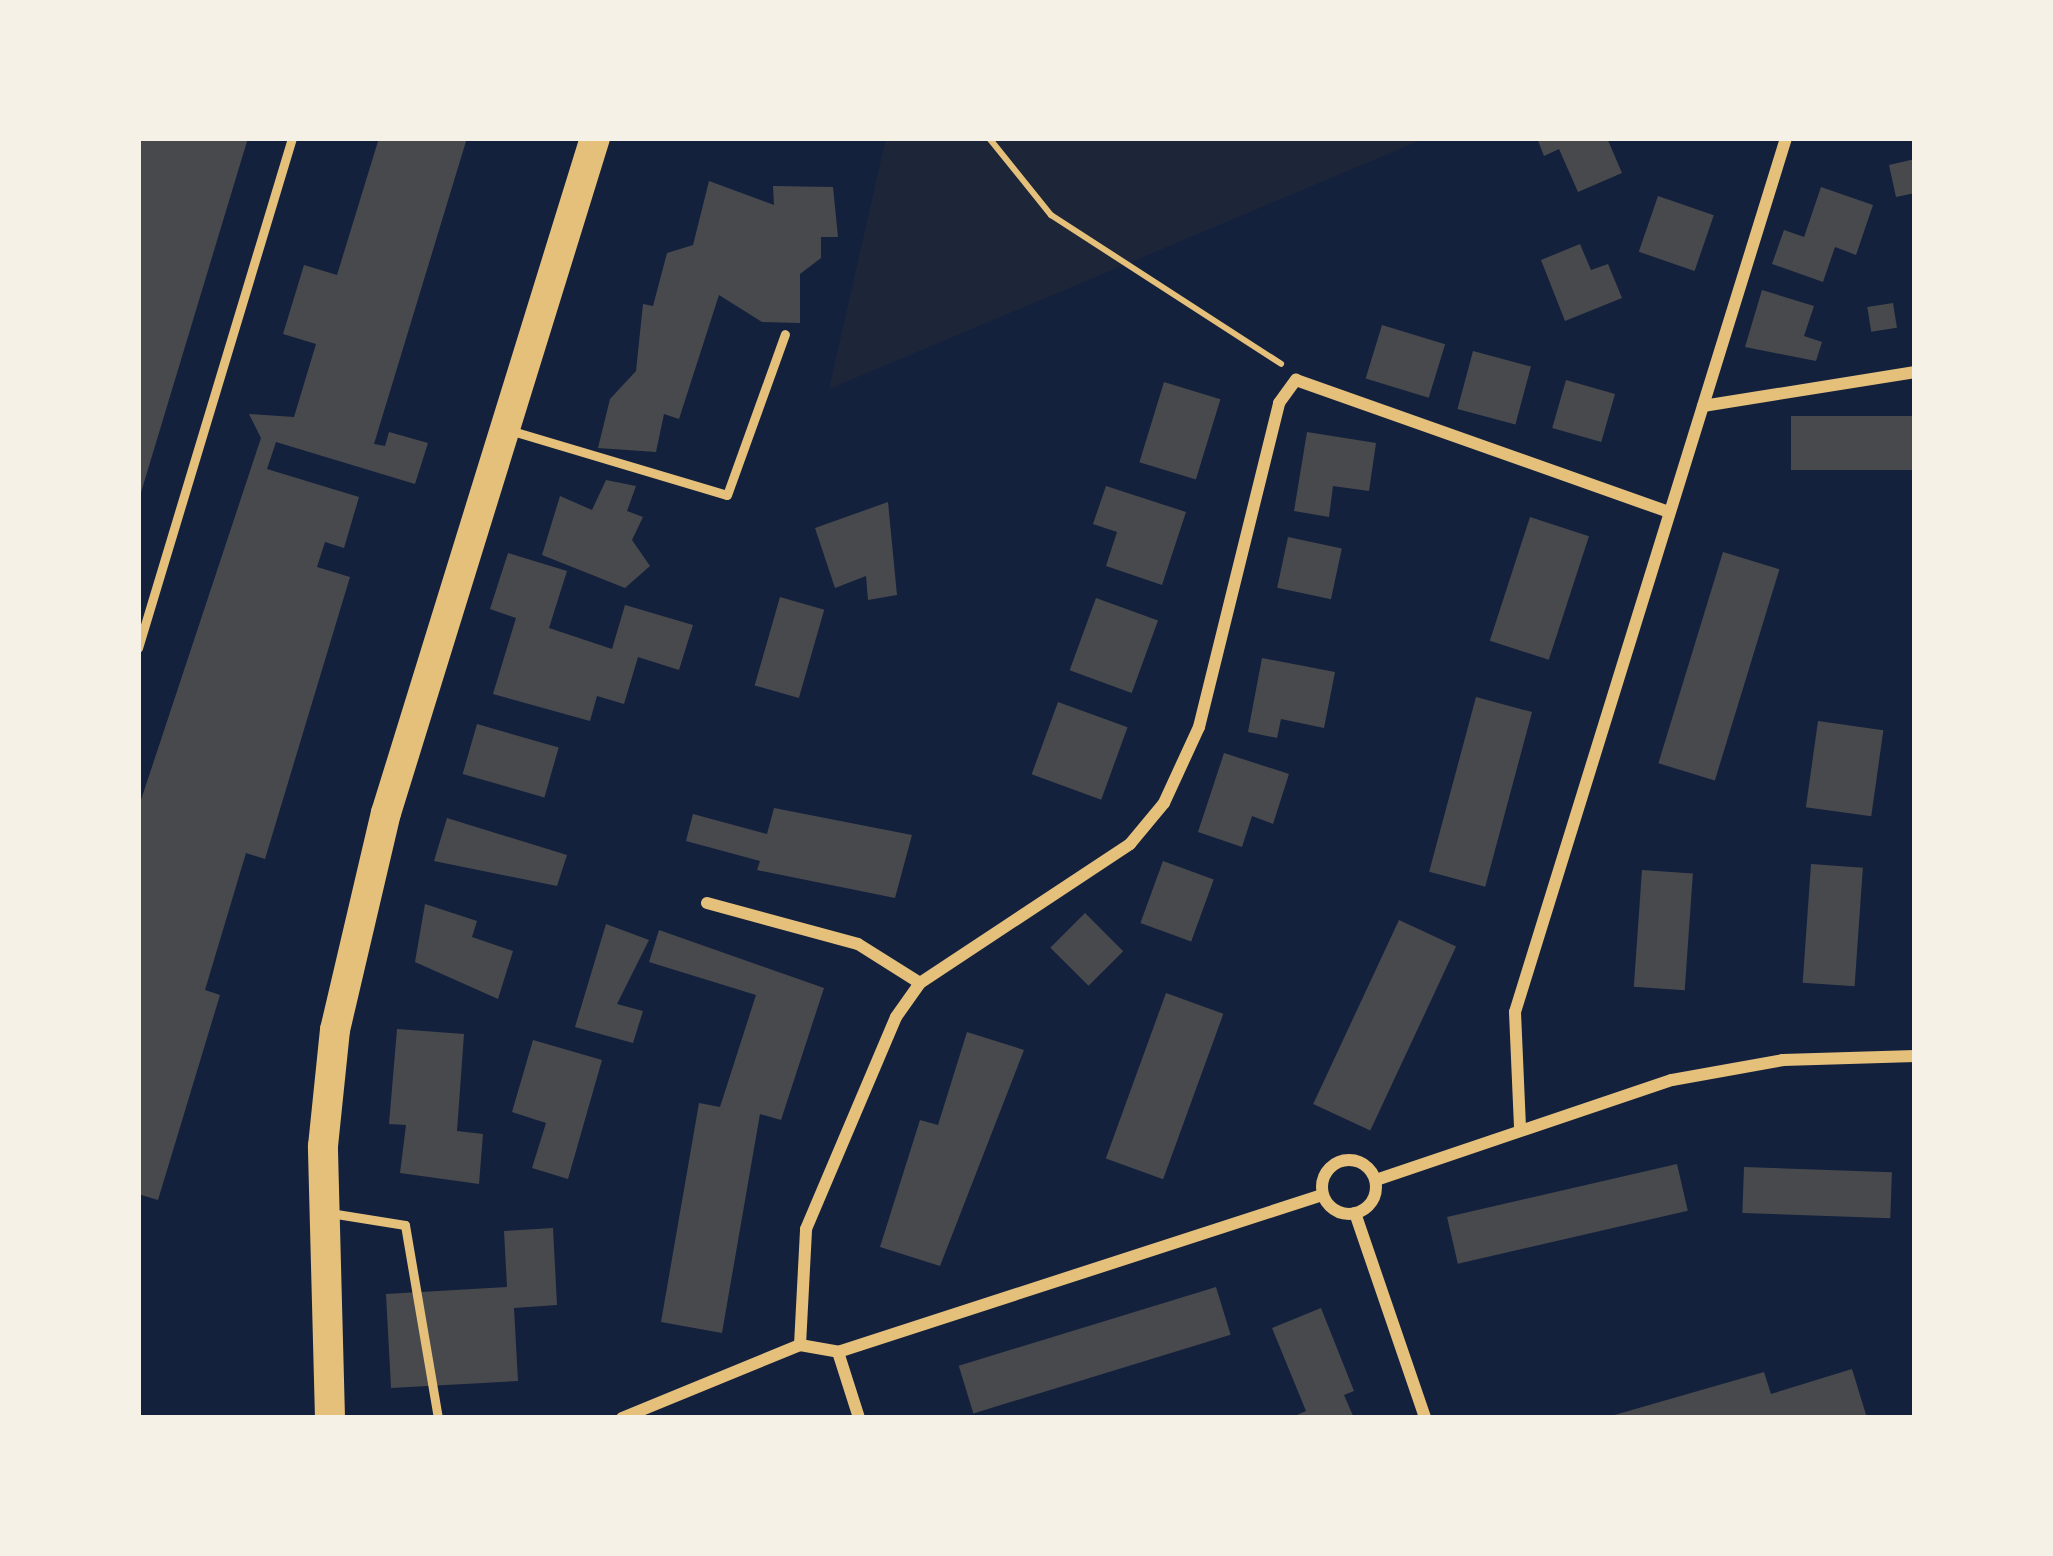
<!DOCTYPE html>
<style>
body{margin:0}
#map{position:relative;width:2053px;height:1556px;overflow:hidden;background:#14213d;font-family:"Source Serif 4",serif}
div>[style]{position:absolute}
[style*='--x']{left:calc(var(--x)*1px);top:calc(var(--y)*1px);width:calc(var(--w)*1px);rotate:calc(var(--a)*1deg)}
.green>*{inset:0;background:#1d2539}
.building>*{inset:0;background:#48494c;transform-origin:0 0}
.path>*{height:6px;margin:-3px;padding:0 3px;transform-origin:3px;border-radius:3px;background:#e5c07b}
.service>*{height:9px;margin:-4.5px;padding:0 4.5px;transform-origin:4.5px;border-radius:4.5px;background:#e5c07b}
.minor>*{height:12px;margin:-6px;padding:0 6px;transform-origin:6px;border-radius:6px;background:#e5c07b}
.minor>.ring{margin:-6px;padding:0;box-sizing:content-box;background:none;border:12px solid #e5c07b;border-radius:50%}
.primary>*{height:30px;margin:-15px;padding:0 15px;transform-origin:15px;border-radius:15px;background:#e5c07b}
span{translate:-50% -50%;white-space:nowrap;text-align:center;line-height:1.15;-webkit-text-stroke:9px #f6f1e7;paint-order:stroke}
.frame{position:absolute;inset:0;border:141px solid #f6f1e7;pointer-events:none}
</style>
<div id="map">
<div class="green">
<i style="clip-path:polygon(886px 138px,1426px 138px,829px 389px)"></i>
</div>
<div class="building">
<i style="clip-path:polygon(138px 138px,248px 138px,139px 499px,138px 498px)"></i>
<i style="clip-path:polygon(379px 138px,467px 138px,374px 444px,385px 446px,389px 432px,428px 443px,415px 484px,276px 442px,267px 469px,359px 497px,344px 548px,325px 542px,317px 567px,350px 577px,265px 859px,246px 853px,205px 990px,220px 995px,158px 1200px,138px 1194px,138px 809px,261px 438px,249px 414px,294px 417px,316px 344px,283px 334px,304px 265px,337px 275px)"></i>
<i style="clip-path:polygon(1537px 138px,1607px 138px,1622px 173px,1578px 192px,1559px 149px,1544px 156px)"></i>
<i style="clip-path:polygon(1915px 159px,1915px 193px,1896px 197px,1889px 165px)"></i>
<i style="clip-path:polygon(709px 181px,774px 205px,773px 186px,833px 187px,838px 237px,821px 237px,821px 258px,800px 274px,800px 323px,762px 322px,719px 295px,679px 419px,664px 414px,656px 452px,598px 448px,610px 399px,636px 371px,643px 304px,653px 306px,667px 253px,693px 245px)"></i>
<i style="clip-path:polygon(1821px 187px,1873px 205px,1856px 255px,1835px 247px,1823px 282px,1772px 264px,1784px 230px,1804px 237px)"></i>
<i style="left:1658px;top:196px;width:59px;height:59px;rotate:19deg"></i>
<i style="clip-path:polygon(1580px 244px,1591px 270px,1608px 264px,1622px 298px,1565px 321px,1541px 260px)"></i>
<i style="clip-path:polygon(1762px 290px,1814px 306px,1804px 336px,1822px 342px,1816px 361px,1745px 347px)"></i>
<i style="left:1893px;top:303px;width:25px;height:26px;rotate:81deg"></i>
<i style="left:1382px;top:325px;width:66px;height:56px;rotate:17deg"></i>
<i style="left:1473px;top:351px;width:60px;height:60px;rotate:15deg"></i>
<i style="left:1566px;top:380px;width:51px;height:50px;rotate:16deg"></i>
<i style="left:1164px;top:382px;width:59px;height:84px;rotate:17deg"></i>
<i style="left:1915px;top:416px;width:54px;height:124px;rotate:90deg"></i>
<i style="clip-path:polygon(1307px 432px,1376px 443px,1369px 491px,1333px 486px,1329px 517px,1294px 511px)"></i>
<i style="clip-path:polygon(606px 480px,636px 486px,627px 511px,643px 517px,632px 540px,650px 566px,625px 588px,542px 555px,560px 496px,592px 510px)"></i>
<i style="clip-path:polygon(1106px 486px,1186px 512px,1162px 585px,1106px 566px,1117px 532px,1093px 524px)"></i>
<i style="clip-path:polygon(888px 502px,897px 595px,868px 600px,866px 576px,835px 588px,815px 528px)"></i>
<i style="left:1530px;top:517px;width:62px;height:130px;rotate:18deg"></i>
<i style="left:1288px;top:537px;width:55px;height:52px;rotate:12deg"></i>
<i style="left:1723px;top:552px;width:59px;height:221px;rotate:17deg"></i>
<i style="clip-path:polygon(508px 553px,567px 571px,549px 628px,612px 649px,625px 605px,693px 625px,679px 670px,638px 657px,624px 704px,597px 696px,590px 721px,493px 694px,516px 618px,490px 609px)"></i>
<i style="left:780px;top:597px;width:46px;height:92px;rotate:16deg"></i>
<i style="left:1096px;top:598px;width:66px;height:77px;rotate:20deg"></i>
<i style="clip-path:polygon(1262px 658px,1335px 672px,1324px 728px,1281px 719px,1277px 738px,1248px 732px)"></i>
<i style="left:1476px;top:697px;width:58px;height:181px;rotate:15deg"></i>
<i style="left:1058px;top:702px;width:74px;height:77px;rotate:20deg"></i>
<i style="left:1818px;top:721px;width:66px;height:87px;rotate:8deg"></i>
<i style="left:477px;top:724px;width:85px;height:52px;rotate:16deg"></i>
<i style="clip-path:polygon(1224px 753px,1289px 774px,1273px 824px,1252px 816px,1242px 847px,1198px 832px)"></i>
<i style="clip-path:polygon(774px 808px,912px 835px,895px 898px,757px 870px,760px 861px,686px 841px,693px 814px,767px 834px)"></i>
<i style="clip-path:polygon(447px 818px,567px 855px,557px 886px,434px 861px)"></i>
<i style="left:1163px;top:861px;width:54px;height:66px;rotate:20deg"></i>
<i style="left:1811px;top:864px;width:52px;height:119px;rotate:4deg"></i>
<i style="left:1642px;top:870px;width:51px;height:117px;rotate:4deg"></i>
<i style="clip-path:polygon(425px 904px,477px 921px,472px 937px,513px 951px,498px 999px,415px 962px)"></i>
<i style="left:1085px;top:913px;width:54px;height:49px;rotate:45deg"></i>
<i style="left:1399px;top:920px;width:63px;height:203px;rotate:25deg"></i>
<i style="clip-path:polygon(606px 924px,649px 940px,617px 1004px,643px 1011px,633px 1043px,575px 1027px)"></i>
<i style="clip-path:polygon(659px 930px,824px 988px,781px 1120px,760px 1114px,722px 1333px,661px 1322px,699px 1103px,720px 1107px,756px 995px,649px 962px)"></i>
<i style="left:1166px;top:993px;width:61px;height:176px;rotate:20deg"></i>
<i style="clip-path:polygon(397px 1029px,464px 1034px,457px 1131px,483px 1134px,479px 1184px,400px 1173px,406px 1125px,389px 1124px)"></i>
<i style="clip-path:polygon(967px 1032px,1024px 1050px,940px 1266px,880px 1247px,920px 1120px,938px 1125px)"></i>
<i style="clip-path:polygon(533px 1040px,602px 1060px,568px 1179px,532px 1168px,546px 1123px,512px 1112px)"></i>
<i style="left:1677px;top:1164px;width:48px;height:236px;rotate:77deg"></i>
<i style="left:1744px;top:1167px;width:148px;height:46px;rotate:2deg"></i>
<i style="clip-path:polygon(553px 1228px,557px 1305px,514px 1308px,518px 1381px,391px 1388px,386px 1294px,507px 1287px,504px 1231px)"></i>
<i style="left:1216px;top:1287px;width:50px;height:269px;rotate:73deg"></i>
<i style="clip-path:polygon(1321px 1308px,1354px 1391px,1344px 1395px,1354px 1418px,1297px 1415px,1306px 1411px,1272px 1328px)"></i>
<i style="clip-path:polygon(1852px 1369px,1867px 1418px,1604px 1418px,1764px 1372px,1771px 1394px)"></i>
</div>
<div class="path">
<i style="--x:989;--y:138;--w:99;--a:51.2"></i>
<i style="--x:1051;--y:215;--w:274;--a:32.9"></i>
</div>
<div class="service">
<i style="--x:509;--y:430;--w:227;--a:16.6"></i>
<i style="--x:727;--y:495;--w:171;--a:-70.2"></i>
<i style="--x:138;--y:648;--w:533;--a:-73.2"></i>
<i style="--x:330;--y:1213;--w:76;--a:9.1"></i>
<i style="--x:405;--y:1225;--w:196;--a:80.3"></i>
</div>
<div class="minor">
<i style="--x:1703;--y:406;--w:215;--a:-9.1"></i>
<i style="--x:707;--y:903;--w:156;--a:15.2"></i>
<i style="--x:858;--y:944;--w:73;--a:32.2"></i>
<i style="--x:1520;--y:1127;--w:115;--a:-92.5"></i>
<i style="--x:1515;--y:1012;--w:915;--a:-72.77"></i>
<i class="ring" style="left:1322px;top:1160px;width:42px;height:42px"></i>
<i style="--x:1376;--y:1180;--w:312;--a:-18.7"></i>
<i style="--x:1672;--y:1080;--w:113;--a:-10.2"></i>
<i style="--x:1783;--y:1060;--w:132;--a:-1.7"></i>
<i style="--x:1355;--y:1213;--w:217;--a:71.1"></i>
<i style="--x:800;--y:1345;--w:116;--a:-87"></i>
<i style="--x:806;--y:1229;--w:230;--a:-67"></i>
<i style="--x:896;--y:1017;--w:42;--a:-54.8"></i>
<i style="--x:920;--y:983;--w:252;--a:-33.5"></i>
<i style="--x:1130;--y:844;--w:53;--a:-50.3"></i>
<i style="--x:1164;--y:803;--w:84;--a:-65.3"></i>
<i style="--x:1199;--y:727;--w:334;--a:-76.1"></i>
<i style="--x:1279;--y:403;--w:29;--a:-54"></i>
<i style="--x:1296;--y:380;--w:393;--a:19.5"></i>
<i style="--x:838;--y:1352;--w:69;--a:72.3"></i>
<i style="--x:622;--y:1418;--w:192;--a:-22.3"></i>
<i style="--x:800;--y:1345;--w:39;--a:10"></i>
<i style="--x:838;--y:1352;--w:509;--a:-17.97"></i>
</div>
<div class="primary">
<i style="--x:330;--y:1418;--w:272;--a:-91.5"></i>
<i style="--x:323;--y:1146;--w:117;--a:-84.1"></i>
<i style="--x:335;--y:1030;--w:223;--a:-76.8"></i>
<i style="--x:386;--y:813;--w:707;--a:-72.8"></i>
</div>
<div class="frame"></div>
</div>
